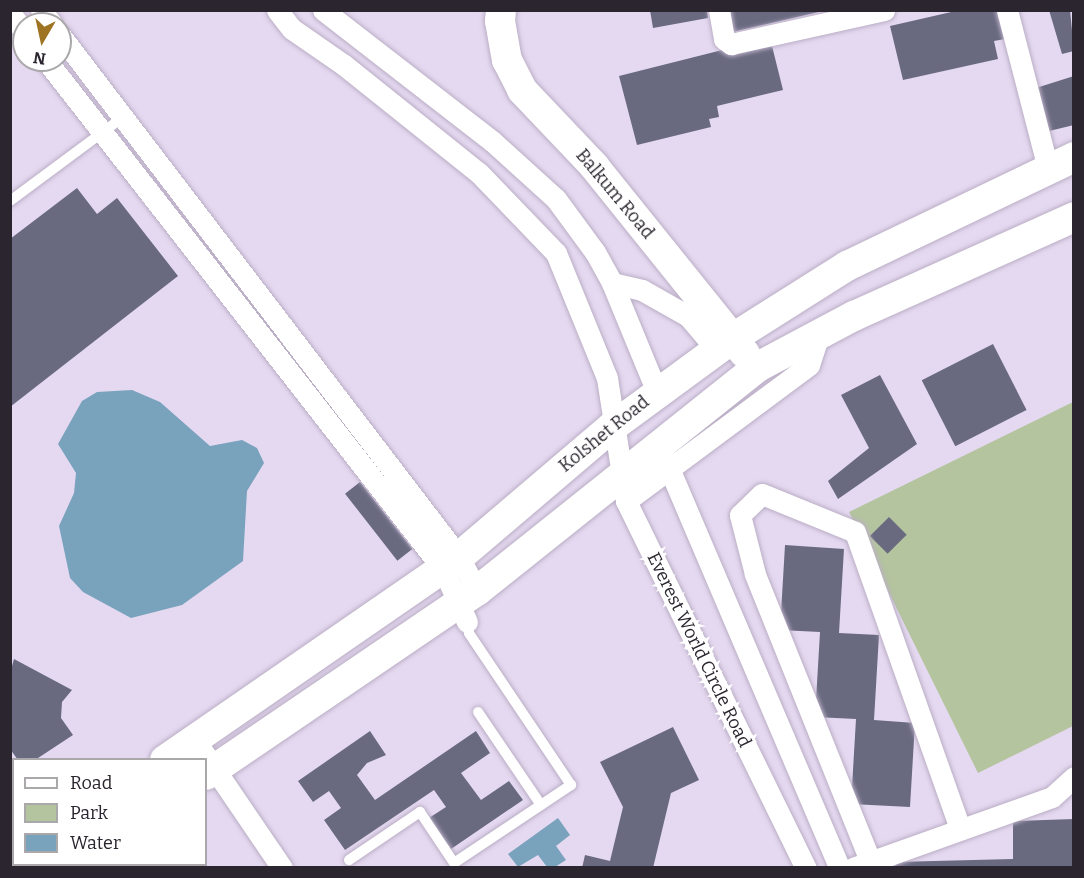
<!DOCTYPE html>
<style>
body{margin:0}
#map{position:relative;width:1084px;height:878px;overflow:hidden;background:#e5d9f1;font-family:Bitter,serif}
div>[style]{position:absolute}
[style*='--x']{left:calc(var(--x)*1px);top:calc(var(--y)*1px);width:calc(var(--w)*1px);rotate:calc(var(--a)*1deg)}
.green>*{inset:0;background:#b4c49f}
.water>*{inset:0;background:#79a2bc}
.building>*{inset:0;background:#696a80;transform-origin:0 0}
.roads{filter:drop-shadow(0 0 2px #baaec5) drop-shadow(0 0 2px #baaec5)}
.lane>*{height:10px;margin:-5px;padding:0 5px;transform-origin:5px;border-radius:5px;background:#fff}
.street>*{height:21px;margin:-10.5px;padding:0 10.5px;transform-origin:10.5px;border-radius:10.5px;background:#fff}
.secondary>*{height:30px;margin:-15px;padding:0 15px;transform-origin:15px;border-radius:15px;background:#fff}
span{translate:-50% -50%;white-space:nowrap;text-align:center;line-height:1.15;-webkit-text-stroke:6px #fff;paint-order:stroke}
.street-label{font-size:18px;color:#2a252e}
.frame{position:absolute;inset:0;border:12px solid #2a252e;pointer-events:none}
.legend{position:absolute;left:12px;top:758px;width:195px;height:108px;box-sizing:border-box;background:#fff;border:2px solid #aaa8ab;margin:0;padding:8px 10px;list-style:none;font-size:18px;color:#2a252e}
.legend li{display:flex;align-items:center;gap:12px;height:30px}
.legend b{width:30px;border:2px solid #aaa8ab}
.north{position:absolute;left:12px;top:12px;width:60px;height:60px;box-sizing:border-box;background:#fff;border:2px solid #aaa8ab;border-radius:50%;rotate:189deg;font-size:16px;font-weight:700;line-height:24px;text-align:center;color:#2a252e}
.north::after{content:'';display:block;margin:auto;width:21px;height:27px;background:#9e7423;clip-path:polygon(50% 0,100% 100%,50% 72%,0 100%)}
</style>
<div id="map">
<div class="green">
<i style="clip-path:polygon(1073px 402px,1073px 726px,978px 773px,849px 512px)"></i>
</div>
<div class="water">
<i style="clip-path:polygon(132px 390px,160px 402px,210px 446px,242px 440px,257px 448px,264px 463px,247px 491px,243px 561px,182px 605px,131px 618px,83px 592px,70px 578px,59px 526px,74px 493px,76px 473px,58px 444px,82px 401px,97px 392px)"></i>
<i style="clip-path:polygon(558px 818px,570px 835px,556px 846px,566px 860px,555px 867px,547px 867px,538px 855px,518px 867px,508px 854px)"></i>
</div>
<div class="building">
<i style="clip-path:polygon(650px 10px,707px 10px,708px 18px,653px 28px)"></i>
<i style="clip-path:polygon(723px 10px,822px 10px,823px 11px,728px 33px)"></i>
<i style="clip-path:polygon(960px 10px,998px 10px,1005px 39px,994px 41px,998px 59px,903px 80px,890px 26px)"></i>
<i style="clip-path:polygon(1049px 10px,1070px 10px,1074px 51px,1062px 54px)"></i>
<i style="clip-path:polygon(770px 38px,783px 90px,717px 106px,719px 117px,709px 119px,711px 127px,637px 145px,619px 76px)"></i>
<i style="clip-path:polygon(1074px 76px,1074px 125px,1045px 132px,1036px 88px)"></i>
<i style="clip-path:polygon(77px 188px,97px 214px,117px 198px,178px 276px,10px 407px,10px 239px)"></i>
<i style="left:993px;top:344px;width:74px;height:80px;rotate:63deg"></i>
<i style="clip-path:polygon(880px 375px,917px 444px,838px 499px,828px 481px,869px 448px,841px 395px)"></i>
<i style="left:360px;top:482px;width:85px;height:19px;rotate:52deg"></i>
<i style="left:889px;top:517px;width:25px;height:27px;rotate:45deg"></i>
<i style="clip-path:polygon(785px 545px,844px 549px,839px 633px,879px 635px,874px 720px,915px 723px,910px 807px,851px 804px,856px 719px,815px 717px,820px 632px,780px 630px)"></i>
<i style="clip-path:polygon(14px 659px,72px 690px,62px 702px,61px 718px,73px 735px,35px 760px,18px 760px,10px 749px,10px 673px)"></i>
<i style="clip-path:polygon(673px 727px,699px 780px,671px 793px,653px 868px,582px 868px,585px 855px,610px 861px,623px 807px,600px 762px)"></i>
<i style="clip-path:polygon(370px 731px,386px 755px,367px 763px,357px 775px,375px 800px,476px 731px,490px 753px,461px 773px,481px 800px,509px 781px,523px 800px,451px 849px,429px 818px,446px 807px,434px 790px,345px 850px,324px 820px,341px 808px,329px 791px,313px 802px,298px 781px)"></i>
<i style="clip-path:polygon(1074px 819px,1074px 868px,896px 868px,895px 862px,1013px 859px,1013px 821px)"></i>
<i style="clip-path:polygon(142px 864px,171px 864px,173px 868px,137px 868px)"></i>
</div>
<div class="roads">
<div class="lane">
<i style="--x:10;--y:201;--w:141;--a:-36.6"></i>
<i style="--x:478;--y:712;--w:112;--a:55.9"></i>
<i style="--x:349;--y:860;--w:86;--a:-34.1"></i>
<i style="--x:420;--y:812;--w:61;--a:56.3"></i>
<i style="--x:454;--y:863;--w:141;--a:-33.7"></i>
<i style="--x:571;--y:785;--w:183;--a:-123.9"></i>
<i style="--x:469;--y:633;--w:11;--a:-100"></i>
</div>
<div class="street">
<i style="--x:41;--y:10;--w:18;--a:52"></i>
<i style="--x:277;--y:10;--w:24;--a:52"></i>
<i style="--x:292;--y:29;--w:63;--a:34.7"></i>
<i style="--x:344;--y:65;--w:173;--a:38.7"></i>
<i style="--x:479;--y:173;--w:111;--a:46.1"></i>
<i style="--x:556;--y:253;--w:135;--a:67.8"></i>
<i style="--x:607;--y:378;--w:124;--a:81.2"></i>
<i style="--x:626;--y:501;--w:409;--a:63.9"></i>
<i style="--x:323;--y:10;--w:214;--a:37.8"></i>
<i style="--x:492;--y:141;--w:86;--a:42.2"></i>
<i style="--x:556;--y:199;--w:66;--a:53.7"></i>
<i style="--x:595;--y:252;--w:35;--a:61"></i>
<i style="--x:612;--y:283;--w:118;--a:67.6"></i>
<i style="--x:719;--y:10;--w:29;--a:80"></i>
<i style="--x:724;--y:39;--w:9;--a:36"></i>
<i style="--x:731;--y:44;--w:157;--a:-12.5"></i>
<i style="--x:1007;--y:10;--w:164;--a:75.5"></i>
<i style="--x:10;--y:13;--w:23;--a:52"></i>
<i style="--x:60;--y:35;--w:657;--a:52.61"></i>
<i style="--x:459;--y:557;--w:38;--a:62"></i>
<i style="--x:46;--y:60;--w:646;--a:52.05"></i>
<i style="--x:443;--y:569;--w:58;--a:65.6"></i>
<i style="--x:612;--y:283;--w:31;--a:13"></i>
<i style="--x:642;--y:290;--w:53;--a:29.5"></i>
<i style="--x:688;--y:316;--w:43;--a:49.7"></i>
<i style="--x:660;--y:447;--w:458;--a:66.9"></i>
<i style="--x:626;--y:501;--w:228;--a:-36.6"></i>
<i style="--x:809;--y:365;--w:32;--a:-72"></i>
<i style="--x:195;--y:740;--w:155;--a:55.8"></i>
<i style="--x:853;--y:868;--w:211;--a:-19.6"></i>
<i style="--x:1052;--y:797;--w:30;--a:-42"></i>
<i style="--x:873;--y:868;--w:317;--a:-111.9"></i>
<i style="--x:755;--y:574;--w:61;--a:-104.3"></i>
<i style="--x:740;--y:515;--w:30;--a:-44"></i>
<i style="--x:762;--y:494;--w:100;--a:22.2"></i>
<i style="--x:855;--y:532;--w:315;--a:70.5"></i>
</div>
<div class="secondary">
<i style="--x:501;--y:10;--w:11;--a:95"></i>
<i style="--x:500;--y:21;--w:40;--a:80"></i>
<i style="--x:507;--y:60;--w:34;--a:63"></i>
<i style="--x:522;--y:90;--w:105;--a:46.5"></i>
<i style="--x:594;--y:166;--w:241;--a:51.2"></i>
<i style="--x:165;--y:760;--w:357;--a:-34.6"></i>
<i style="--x:459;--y:557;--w:201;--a:-40.4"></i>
<i style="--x:612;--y:427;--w:150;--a:-36.3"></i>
<i style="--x:733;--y:338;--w:135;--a:-32.3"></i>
<i style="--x:847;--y:266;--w:252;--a:-25.6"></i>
<i style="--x:206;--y:775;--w:328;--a:-34.2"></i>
<i style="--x:477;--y:591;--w:357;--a:-38.6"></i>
<i style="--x:756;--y:368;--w:111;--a:-28"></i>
<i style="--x:854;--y:316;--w:241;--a:-24.2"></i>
<i style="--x:14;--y:868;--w:5;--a:-53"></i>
<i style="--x:82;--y:868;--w:5;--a:-53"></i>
</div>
</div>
<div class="street-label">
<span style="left:615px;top:194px;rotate:50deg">Balkum Road</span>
<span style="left:604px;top:434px;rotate:-39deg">Kolshet Road</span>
<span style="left:699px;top:650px;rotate:64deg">Everest World Circle Road</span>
</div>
<div class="frame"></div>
<ul class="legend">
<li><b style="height:8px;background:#fff"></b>Road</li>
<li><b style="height:16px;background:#b4c49f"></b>Park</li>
<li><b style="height:16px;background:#79a2bc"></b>Water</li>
</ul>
<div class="north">N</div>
</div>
